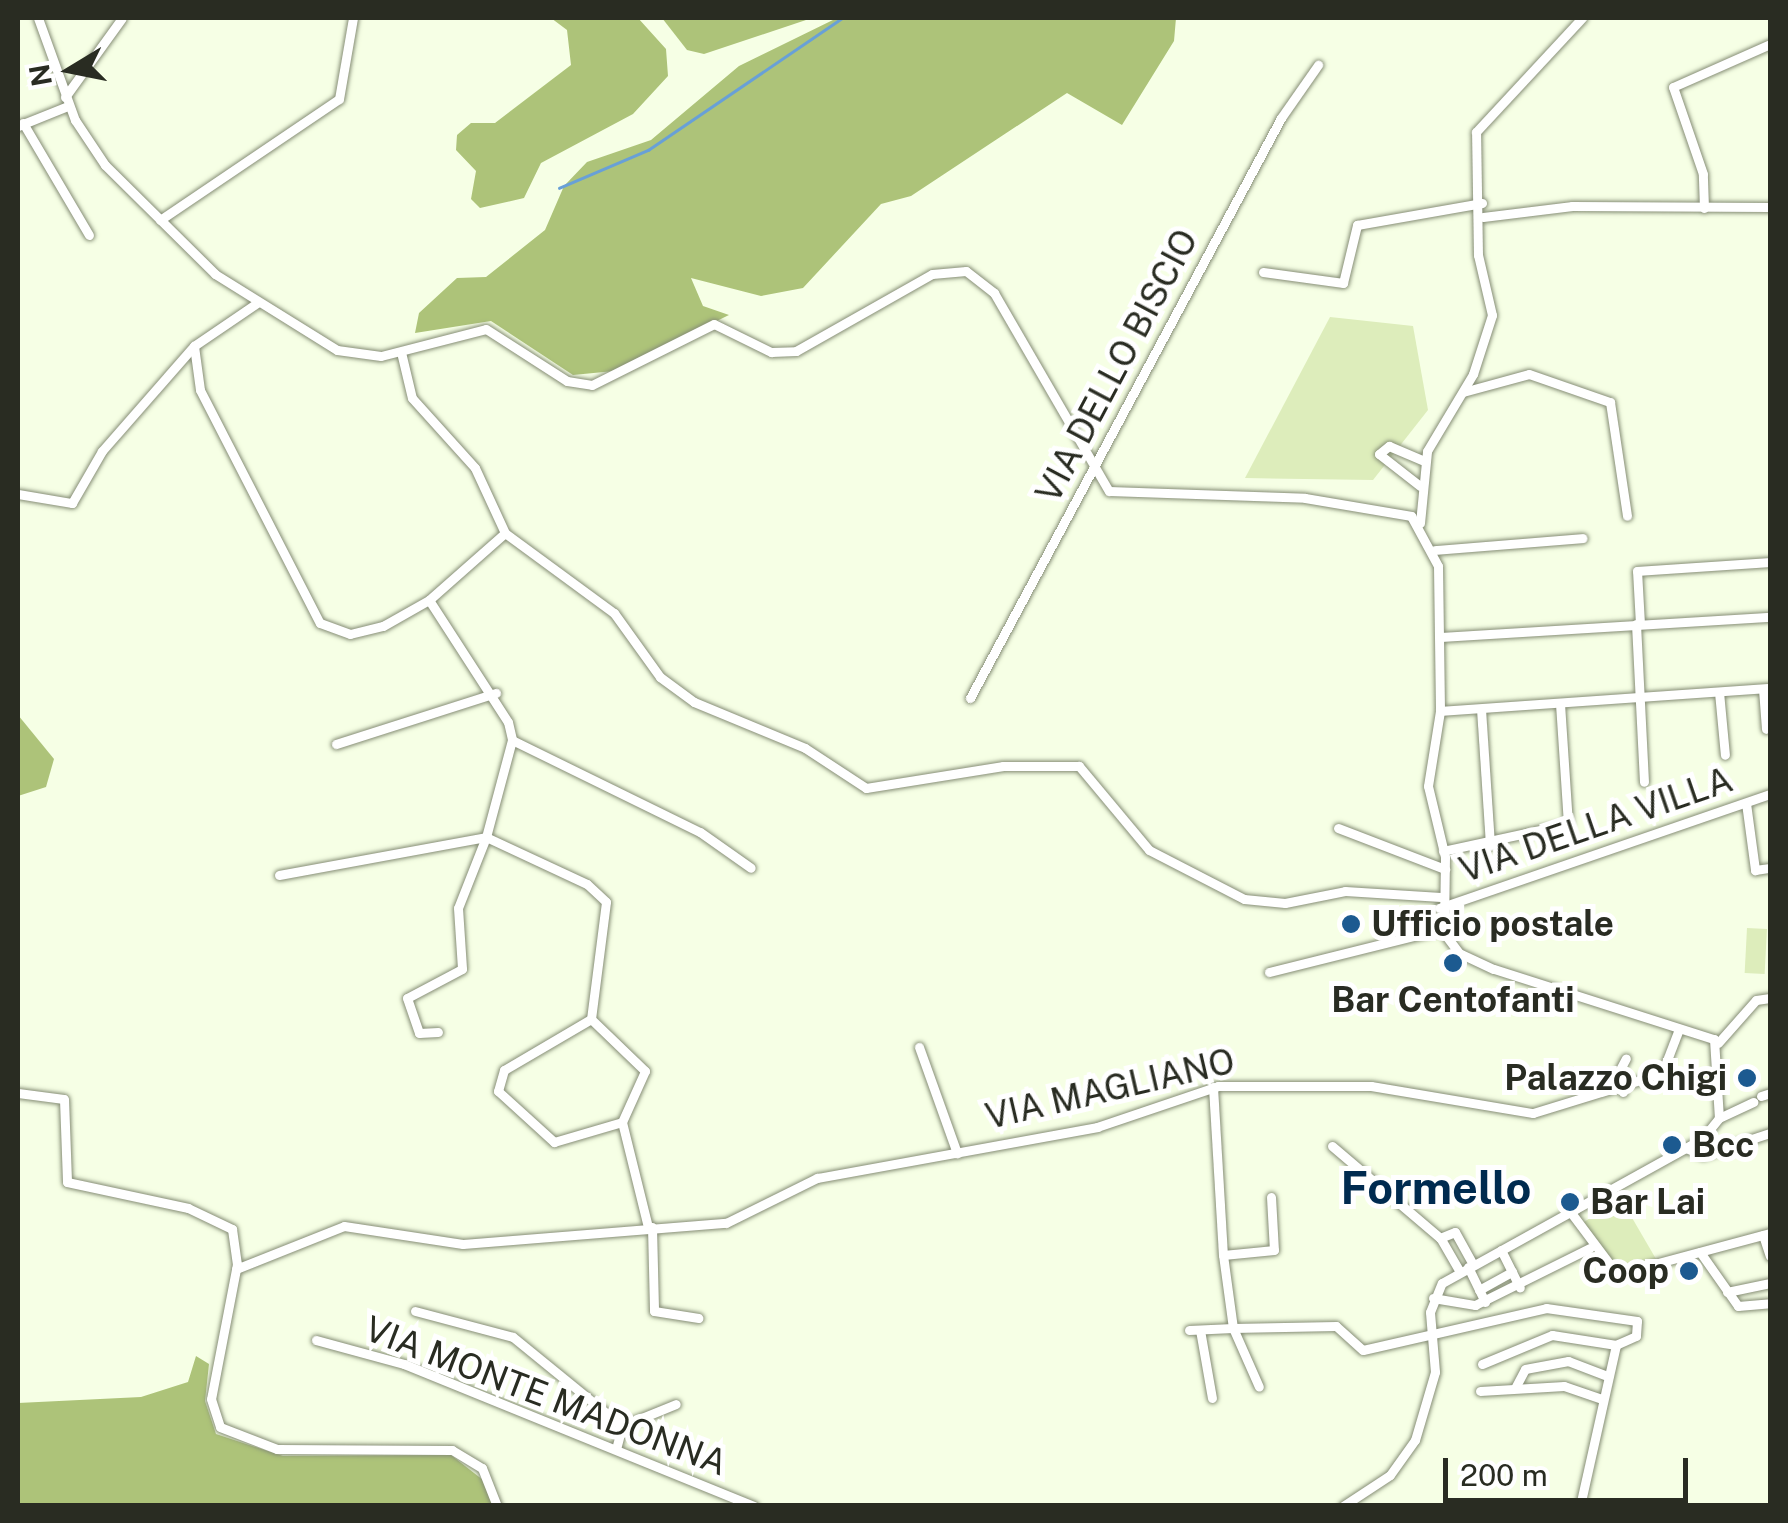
<!DOCTYPE html>
<style>
body{margin:0}
#map{position:relative;width:1788px;height:1523px;overflow:hidden;background:#f6ffe5;font-family:"Public Sans",sans-serif}
div>[style]{position:absolute}
[style*='--x']{left:calc(var(--x)*1px);top:calc(var(--y)*1px);width:calc(var(--w)*1px);rotate:calc(var(--a)*1deg)}
.green>*{inset:0;background:#ddedbb;transform-origin:0 0}
.forest>*{inset:0;background:#adc379}
.stream>*{height:2.5px;margin:-1.25px;padding:0 1.25px;transform-origin:1.25px;border-radius:1.25px;background:#68a0d7}
.roads{filter:drop-shadow(0 0 2px #868e76) drop-shadow(0 0 2px #868e76)}
.minor>*{height:9px;margin:-4.5px;padding:0 4.5px;transform-origin:4.5px;border-radius:4.5px;background:#fff}
.dots>*{width:28px;height:28px;translate:-50% -50%;box-sizing:border-box;border:5px solid #fff;border-radius:50%}
span{translate:-50% -50%;white-space:nowrap;text-align:center;line-height:1.15;-webkit-text-stroke:10px #fff;paint-order:stroke}
.street-label{font-size:35px;color:#292c22}
.poi-label{font-size:35px;color:#292c22;font-weight:700}
.left{translate:0 -50%;text-align:left}
.right{translate:-100% -50%;text-align:right}
.district-label{font-size:45px;color:#002b4f;font-weight:700}
.frame{position:absolute;inset:0;border:20px solid #292c22;pointer-events:none}
.north{position:absolute;left:20px;top:20px;width:100px;height:100px;-webkit-text-stroke:8px #fff;paint-order:stroke;rotate:260deg;font-size:28px;font-weight:700;line-height:40px;text-align:center;color:#292c22}
.north::after{content:'';display:block;margin:auto;width:35px;height:45px;background:#292c22;clip-path:polygon(50% 0,100% 100%,50% 72%,0 100%)}
.scale{position:absolute;left:1443px;top:1458px;width:245px;height:45px;box-sizing:border-box;border:5px solid #292c22;border-top:0;padding-left:12px;font-size:30px;line-height:35px;white-space:nowrap;color:#292c22;-webkit-text-stroke:8px #fff;paint-order:stroke}
</style>
<div id="map">
<div class="green">
<i style="clip-path:polygon(1330px 317px,1413px 326px,1428px 410px,1373px 480px,1245px 478px)"></i>
<i style="left:1747px;top:928px;width:20px;height:45px;rotate:3deg"></i>
<i style="clip-path:polygon(1620px 1199px,1624px 1204px,1656px 1259px,1617px 1269px,1596px 1250px,1584px 1222px)"></i>
</div>
<div class="forest">
<i style="clip-path:polygon(551px 18px,638px 18px,666px 49px,668px 76px,633px 114px,541px 163px,524px 198px,480px 208px,471px 199px,476px 171px,456px 150px,457px 135px,471px 123px,495px 123px,571px 65px,567px 30px)"></i>
<i style="clip-path:polygon(662px 18px,812px 18px,704px 54px,687px 50px)"></i>
<i style="clip-path:polygon(837px 18px,1176px 18px,1174px 41px,1122px 125px,1067px 93px,911px 196px,881px 204px,803px 288px,761px 296px,691px 278px,703px 306px,729px 315px,614px 371px,573px 375px,491px 321px,415px 333px,419px 313px,457px 278px,486px 277px,545px 230px,564px 186px,587px 162px,651px 140px,739px 66px)"></i>
<i style="clip-path:polygon(18px 715px,54px 759px,46px 787px,18px 796px)"></i>
<i style="clip-path:polygon(196px 1356px,209px 1364px,205px 1401px,216px 1434px,283px 1456px,451px 1455px,483px 1480px,493px 1505px,18px 1505px,18px 1403px,141px 1397px,188px 1382px)"></i>
</div>
<div class="stream">
<i style="--x:559;--y:188;--w:97;--a:-23.1"></i>
<i style="--x:648;--y:150;--w:235;--a:-34.2"></i>
</div>
<div class="roads">
<div class="minor">
<i style="--x:38;--y:18;--w:109;--a:70.1"></i>
<i style="--x:75;--y:120;--w:54;--a:56.3"></i>
<i style="--x:105;--y:165;--w:155;--a:44.7"></i>
<i style="--x:215;--y:274;--w:144;--a:31.9"></i>
<i style="--x:337;--y:350;--w:44;--a:7.8"></i>
<i style="--x:381;--y:356;--w:108;--a:-14.4"></i>
<i style="--x:486;--y:329;--w:96;--a:32.7"></i>
<i style="--x:567;--y:381;--w:25;--a:9"></i>
<i style="--x:592;--y:385;--w:136;--a:-26.6"></i>
<i style="--x:714;--y:324;--w:64;--a:26.2"></i>
<i style="--x:771;--y:352;--w:25;--a:-2"></i>
<i style="--x:796;--y:351;--w:156;--a:-29.5"></i>
<i style="--x:932;--y:274;--w:34;--a:-5"></i>
<i style="--x:966;--y:271;--w:36;--a:38"></i>
<i style="--x:994;--y:293;--w:229;--a:59.9"></i>
<i style="--x:1109;--y:491;--w:196;--a:2"></i>
<i style="--x:1305;--y:498;--w:108;--a:9.6"></i>
<i style="--x:1411;--y:516;--w:57;--a:61.6"></i>
<i style="--x:1438;--y:566;--w:145;--a:89.2"></i>
<i style="--x:1440;--y:711;--w:76;--a:99.1"></i>
<i style="--x:1428;--y:786;--w:73;--a:76.5"></i>
<i style="--x:1445;--y:857;--w:76;--a:90.8"></i>
<i style="--x:1444;--y:933;--w:25;--a:53"></i>
<i style="--x:1459;--y:953;--w:38;--a:25"></i>
<i style="--x:1494;--y:969;--w:231;--a:17.7"></i>
<i style="--x:1714;--y:1039;--w:79;--a:86.4"></i>
<i style="--x:65;--y:97;--w:97;--a:-54.2"></i>
<i style="--x:23;--y:123;--w:130;--a:59.5"></i>
<i style="--x:18;--y:126;--w:54;--a:-21.8"></i>
<i style="--x:1704;--y:208;--w:34;--a:-92"></i>
<i style="--x:1703;--y:174;--w:92;--a:-109"></i>
<i style="--x:1673;--y:87;--w:106;--a:-23.9"></i>
<i style="--x:1483;--y:217;--w:90;--a:-7"></i>
<i style="--x:1572;--y:206;--w:198;--a:0.3"></i>
<i style="--x:160;--y:220;--w:216;--a:-34.1"></i>
<i style="--x:339;--y:99;--w:82;--a:-80.2"></i>
<i style="--x:1263;--y:272;--w:81;--a:7.8"></i>
<i style="--x:1343;--y:283;--w:60;--a:-76.4"></i>
<i style="--x:1357;--y:225;--w:127;--a:-10"></i>
<i style="--x:257;--y:303;--w:76;--a:145.7"></i>
<i style="--x:194;--y:346;--w:44;--a:82.2"></i>
<i style="--x:200;--y:390;--w:262;--a:62.8"></i>
<i style="--x:320;--y:623;--w:32;--a:20"></i>
<i style="--x:350;--y:634;--w:34;--a:-14"></i>
<i style="--x:383;--y:626;--w:53;--a:-29.5"></i>
<i style="--x:429;--y:600;--w:101;--a:-41.4"></i>
<i style="--x:401;--y:352;--w:47;--a:76.6"></i>
<i style="--x:412;--y:398;--w:94;--a:48"></i>
<i style="--x:475;--y:468;--w:72;--a:65.2"></i>
<i style="--x:505;--y:533;--w:135;--a:36.3"></i>
<i style="--x:614;--y:613;--w:79;--a:54.3"></i>
<i style="--x:660;--y:677;--w:42;--a:36.3"></i>
<i style="--x:694;--y:702;--w:120;--a:22.5"></i>
<i style="--x:805;--y:748;--w:73;--a:33.3"></i>
<i style="--x:866;--y:788;--w:139;--a:-9.1"></i>
<i style="--x:1003;--y:766;--w:76;--a:0"></i>
<i style="--x:1079;--y:766;--w:109;--a:50.2"></i>
<i style="--x:1149;--y:850;--w:107;--a:27.3"></i>
<i style="--x:1244;--y:899;--w:41;--a:5.6"></i>
<i style="--x:1285;--y:903;--w:61;--a:-11.3"></i>
<i style="--x:1345;--y:891;--w:96;--a:3.6"></i>
<i style="--x:1463;--y:392;--w:68;--a:-15.3"></i>
<i style="--x:1529;--y:374;--w:86;--a:19.1"></i>
<i style="--x:1610;--y:402;--w:115;--a:81.5"></i>
<i style="--x:1420;--y:486;--w:52;--a:-142"></i>
<i style="--x:1379;--y:454;--w:13;--a:-39"></i>
<i style="--x:1389;--y:446;--w:39;--a:23"></i>
<i style="--x:18;--y:494;--w:55;--a:9.5"></i>
<i style="--x:72;--y:503;--w:60;--a:-60"></i>
<i style="--x:102;--y:451;--w:140;--a:-48.8"></i>
<i style="--x:1420;--y:523;--w:72;--a:-84.4"></i>
<i style="--x:1427;--y:451;--w:90;--a:-59.1"></i>
<i style="--x:1473;--y:374;--w:62;--a:-72.1"></i>
<i style="--x:1492;--y:315;--w:62;--a:-103.1"></i>
<i style="--x:1478;--y:255;--w:123;--a:-90.9"></i>
<i style="--x:1476;--y:132;--w:156;--a:-47.1"></i>
<i style="--x:1435;--y:550;--w:148;--a:-4.6"></i>
<i style="--x:429;--y:600;--w:145;--a:57.1"></i>
<i style="--x:508;--y:722;--w:18;--a:77"></i>
<i style="--x:512;--y:740;--w:100;--a:105"></i>
<i style="--x:486;--y:837;--w:111;--a:25"></i>
<i style="--x:587;--y:884;--w:26;--a:43"></i>
<i style="--x:606;--y:902;--w:118;--a:97.3"></i>
<i style="--x:591;--y:1019;--w:75;--a:43.9"></i>
<i style="--x:645;--y:1071;--w:56;--a:114.3"></i>
<i style="--x:622;--y:1122;--w:108;--a:76.1"></i>
<i style="--x:1636;--y:624;--w:158;--a:87.1"></i>
<i style="--x:1640;--y:624;--w:53;--a:-93.2"></i>
<i style="--x:1637;--y:571;--w:133;--a:-3.9"></i>
<i style="--x:1441;--y:637;--w:330;--a:-3.5"></i>
<i style="--x:1763;--y:689;--w:40;--a:85.7"></i>
<i style="--x:1719;--y:692;--w:63;--a:84.6"></i>
<i style="--x:970;--y:698;--w:658;--a:-61.8"></i>
<i style="--x:1281;--y:118;--w:65;--a:-55.1"></i>
<i style="--x:1481;--y:709;--w:137;--a:86.2"></i>
<i style="--x:1440;--y:711;--w:331;--a:-4"></i>
<i style="--x:512;--y:740;--w:209;--a:26.1"></i>
<i style="--x:700;--y:832;--w:62;--a:35.2"></i>
<i style="--x:336;--y:744;--w:168;--a:-17.7"></i>
<i style="--x:1746;--y:803;--w:68;--a:82.3"></i>
<i style="--x:1755;--y:870;--w:15;--a:-8"></i>
<i style="--x:1338;--y:828;--w:115;--a:21"></i>
<i style="--x:1443;--y:851;--w:128;--a:-12.2"></i>
<i style="--x:1568;--y:824;--w:121;--a:-93.8"></i>
<i style="--x:279;--y:875;--w:210;--a:-10.4"></i>
<i style="--x:486;--y:837;--w:76;--a:111.5"></i>
<i style="--x:458;--y:908;--w:61;--a:86.2"></i>
<i style="--x:462;--y:969;--w:62;--a:152.2"></i>
<i style="--x:407;--y:998;--w:37;--a:71"></i>
<i style="--x:419;--y:1033;--w:19;--a:-3"></i>
<i style="--x:1439;--y:908;--w:350;--a:-19"></i>
<i style="--x:1269;--y:972;--w:178;--a:-14"></i>
<i style="--x:1507;--y:1004;--w:37;--a:6"></i>
<i style="--x:1544;--y:1008;--w:25;--a:-42"></i>
<i style="--x:591;--y:1019;--w:101;--a:149.6"></i>
<i style="--x:504;--y:1070;--w:22;--a:106"></i>
<i style="--x:498;--y:1091;--w:76;--a:42.3"></i>
<i style="--x:554;--y:1142;--w:71;--a:-16.4"></i>
<i style="--x:1718;--y:1043;--w:57;--a:-48.5"></i>
<i style="--x:1756;--y:1000;--w:14;--a:-8"></i>
<i style="--x:919;--y:1047;--w:113;--a:70.3"></i>
<i style="--x:1213;--y:1087;--w:168;--a:86.6"></i>
<i style="--x:1623;--y:1092;--w:17;--a:-115"></i>
<i style="--x:1616;--y:1077;--w:21;--a:-62"></i>
<i style="--x:18;--y:1093;--w:46;--a:7.4"></i>
<i style="--x:64;--y:1099;--w:83;--a:87.9"></i>
<i style="--x:67;--y:1182;--w:124;--a:12.1"></i>
<i style="--x:188;--y:1208;--w:49;--a:25.5"></i>
<i style="--x:232;--y:1229;--w:35;--a:82"></i>
<i style="--x:237;--y:1264;--w:137;--a:100.9"></i>
<i style="--x:211;--y:1399;--w:29;--a:72"></i>
<i style="--x:220;--y:1427;--w:61;--a:21.1"></i>
<i style="--x:277;--y:1449;--w:175;--a:0.3"></i>
<i style="--x:452;--y:1450;--w:35;--a:31"></i>
<i style="--x:482;--y:1468;--w:41;--a:68.5"></i>
<i style="--x:1761;--y:1096;--w:9;--a:-18"></i>
<i style="--x:1719;--y:1118;--w:38;--a:-25"></i>
<i style="--x:1332;--y:1146;--w:142;--a:40.4"></i>
<i style="--x:1686;--y:1148;--w:18;--a:22"></i>
<i style="--x:1703;--y:1155;--w:71;--a:-18.2"></i>
<i style="--x:1271;--y:1197;--w:53;--a:86.8"></i>
<i style="--x:1274;--y:1250;--w:51;--a:174.4"></i>
<i style="--x:1223;--y:1255;--w:74;--a:82.2"></i>
<i style="--x:1233;--y:1328;--w:103;--a:-1.1"></i>
<i style="--x:1336;--y:1326;--w:36;--a:42"></i>
<i style="--x:1363;--y:1350;--w:188;--a:-12.9"></i>
<i style="--x:1546;--y:1308;--w:92;--a:8.1"></i>
<i style="--x:1637;--y:1321;--w:15;--a:94"></i>
<i style="--x:1636;--y:1336;--w:22;--a:156"></i>
<i style="--x:1616;--y:1345;--w:165;--a:102.6"></i>
<i style="--x:1569;--y:1210;--w:80;--a:53.1"></i>
<i style="--x:1617;--y:1274;--w:158;--a:-15"></i>
<i style="--x:652;--y:1227;--w:84;--a:88.6"></i>
<i style="--x:654;--y:1311;--w:45;--a:9"></i>
<i style="--x:1763;--y:1235;--w:22;--a:72"></i>
<i style="--x:1501;--y:1250;--w:42;--a:63.4"></i>
<i style="--x:1700;--y:1252;--w:66;--a:54.9"></i>
<i style="--x:1738;--y:1306;--w:32;--a:-5"></i>
<i style="--x:1468;--y:1267;--w:39;--a:64"></i>
<i style="--x:236;--y:1269;--w:116;--a:-21.7"></i>
<i style="--x:344;--y:1226;--w:120;--a:8.6"></i>
<i style="--x:463;--y:1244;--w:264;--a:-4.6"></i>
<i style="--x:726;--y:1223;--w:102;--a:-26.3"></i>
<i style="--x:817;--y:1178;--w:285;--a:-10.3"></i>
<i style="--x:1097;--y:1127;--w:128;--a:-18.7"></i>
<i style="--x:1218;--y:1086;--w:153;--a:0"></i>
<i style="--x:1371;--y:1086;--w:164;--a:9.5"></i>
<i style="--x:1533;--y:1113;--w:119;--a:-17.1"></i>
<i style="--x:1647;--y:1078;--w:20;--a:-30"></i>
<i style="--x:1664;--y:1068;--w:42;--a:-69"></i>
<i style="--x:1460;--y:1272;--w:39;--a:-120"></i>
<i style="--x:1440;--y:1238;--w:16;--a:-22"></i>
<i style="--x:1455;--y:1232;--w:37;--a:61"></i>
<i style="--x:1479;--y:1290;--w:38;--a:-29"></i>
<i style="--x:1727;--y:1292;--w:44;--a:-11.8"></i>
<i style="--x:1433;--y:1298;--w:43;--a:9.5"></i>
<i style="--x:1475;--y:1305;--w:128;--a:-26.4"></i>
<i style="--x:415;--y:1311;--w:101;--a:14.9"></i>
<i style="--x:513;--y:1337;--w:141;--a:39.2"></i>
<i style="--x:1189;--y:1330;--w:44;--a:-2.6"></i>
<i style="--x:1233;--y:1328;--w:64;--a:66.2"></i>
<i style="--x:1200;--y:1330;--w:69;--a:80"></i>
<i style="--x:316;--y:1340;--w:91;--a:15.3"></i>
<i style="--x:404;--y:1364;--w:378;--a:22.1"></i>
<i style="--x:1482;--y:1364;--w:76;--a:-22.5"></i>
<i style="--x:1552;--y:1335;--w:65;--a:8.9"></i>
<i style="--x:1515;--y:1388;--w:21;--a:-62"></i>
<i style="--x:1525;--y:1369;--w:44;--a:-10.5"></i>
<i style="--x:1568;--y:1361;--w:42;--a:21"></i>
<i style="--x:1480;--y:1391;--w:84;--a:-3.4"></i>
<i style="--x:1564;--y:1386;--w:40;--a:18.9"></i>
<i style="--x:616;--y:1449;--w:24;--a:-75"></i>
<i style="--x:622;--y:1426;--w:58;--a:-22.2"></i>
<i style="--x:1343;--y:1506;--w:56;--a:-33.4"></i>
<i style="--x:1390;--y:1475;--w:43;--a:-54.5"></i>
<i style="--x:1415;--y:1440;--w:71;--a:-73.6"></i>
<i style="--x:1435;--y:1372;--w:60;--a:-94.8"></i>
<i style="--x:1430;--y:1312;--w:31;--a:-68"></i>
<i style="--x:1442;--y:1283;--w:297;--a:-29"></i>
<i style="--x:1702;--y:1139;--w:27;--a:-51"></i>
</div>
</div>
<div class="dots">
<i style="left:1351px;top:924px;background:#1c5a90"></i>
<i style="left:1453px;top:963px;background:#1c5a90"></i>
<i style="left:1747px;top:1078px;background:#1c5a90"></i>
<i style="left:1672px;top:1145px;background:#1c5a90"></i>
<i style="left:1570px;top:1202px;background:#1c5a90"></i>
<i style="left:1689px;top:1271px;background:#1c5a90"></i>
</div>
<div class="street-label">
<span style="left:1117px;top:366px;rotate:-62deg">VIA DELLO BISCIO</span>
<span style="left:1596px;top:825px;rotate:-19deg">VIA DELLA VILLA</span>
<span style="left:1110px;top:1089px;rotate:-13deg">VIA MAGLIANO</span>
<span style="left:546px;top:1396px;rotate:21deg">VIA MONTE MADONNA</span>
</div>
<div class="poi-label">
<span class="left" style="left:1371px;top:924px">Ufficio postale</span>
<span style="left:1453px;top:1000px">Bar Centofanti</span>
<span class="right" style="left:1727px;top:1078px">Palazzo Chigi</span>
<span class="left" style="left:1692px;top:1145px">Bcc</span>
<span class="left" style="left:1590px;top:1202px">Bar Lai</span>
<span class="right" style="left:1669px;top:1271px">Coop</span>
</div>
<div class="district-label">
<span style="left:1436px;top:1188px">Formello</span>
</div>
<div class="frame"></div>
<div class="north">N</div>
<div class="scale">200 m</div>
</div>
